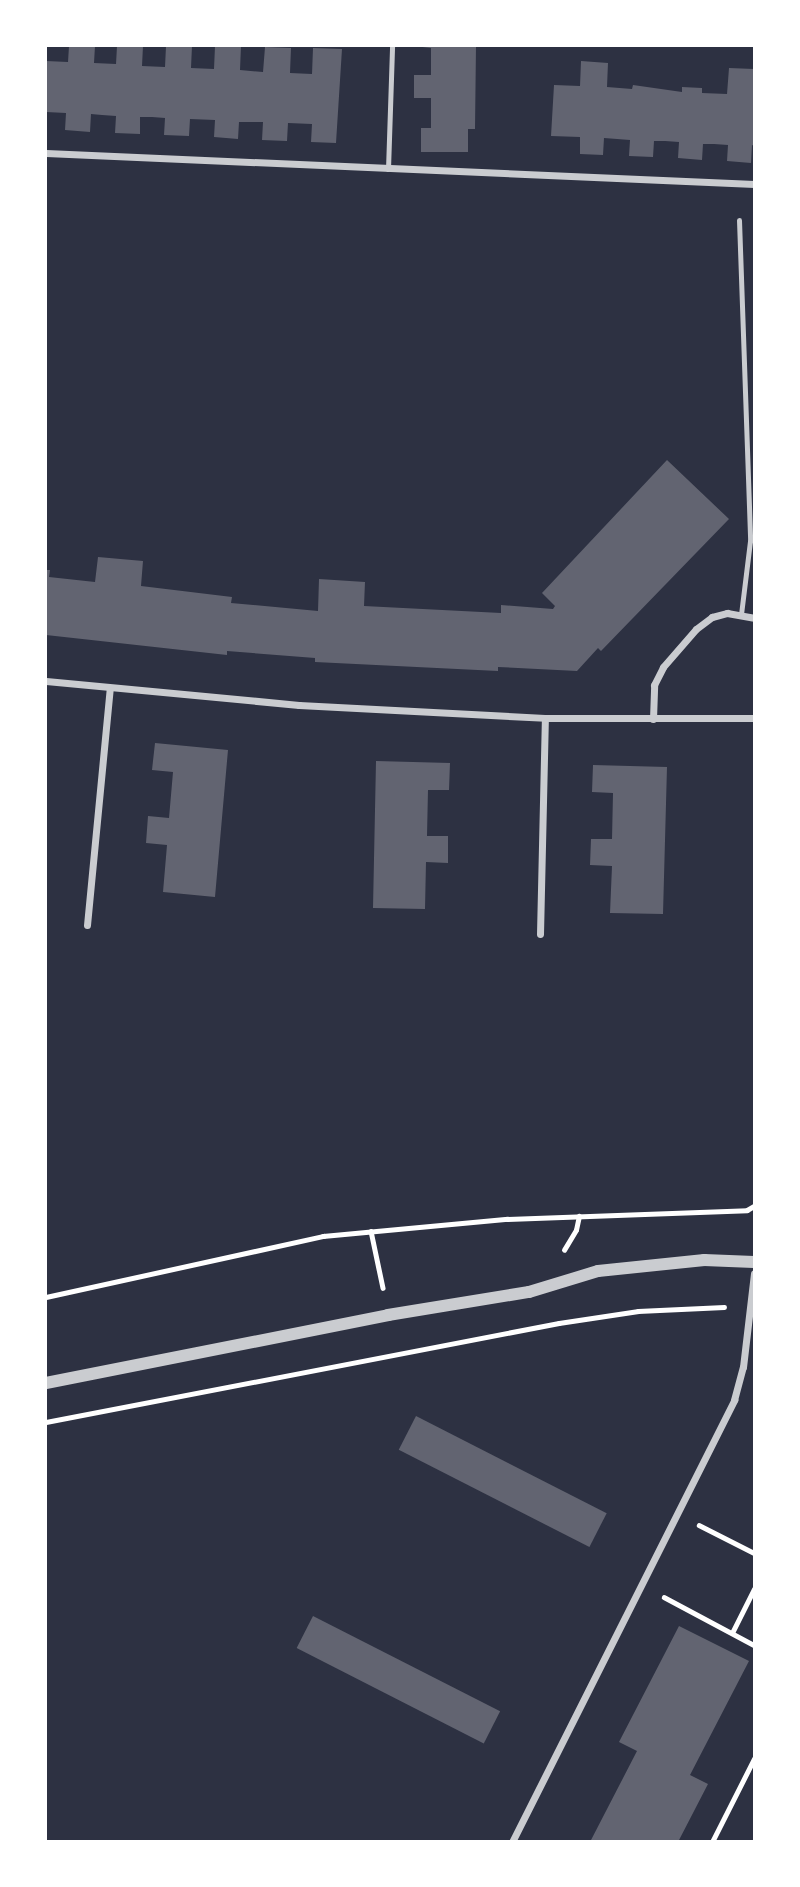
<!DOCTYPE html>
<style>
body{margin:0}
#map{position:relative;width:800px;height:1887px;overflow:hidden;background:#2d3142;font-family:"Titillium Web",sans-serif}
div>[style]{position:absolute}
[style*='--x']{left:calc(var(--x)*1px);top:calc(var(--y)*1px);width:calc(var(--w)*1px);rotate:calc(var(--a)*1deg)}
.building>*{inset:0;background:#626471;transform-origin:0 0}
.path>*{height:4.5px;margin:-2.25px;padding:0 2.25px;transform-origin:2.25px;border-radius:2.25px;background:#fff}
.service>*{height:5px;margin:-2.5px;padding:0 2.5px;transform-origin:2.5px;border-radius:2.5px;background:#caccd0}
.minor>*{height:7px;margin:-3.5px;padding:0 3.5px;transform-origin:3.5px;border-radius:3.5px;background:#caccd0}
.tertiary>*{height:12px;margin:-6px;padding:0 6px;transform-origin:6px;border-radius:6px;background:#caccd0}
span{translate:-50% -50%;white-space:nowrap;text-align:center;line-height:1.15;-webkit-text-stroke:7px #fff;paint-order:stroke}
.frame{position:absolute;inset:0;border:47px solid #fff;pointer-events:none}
</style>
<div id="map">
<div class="building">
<i style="clip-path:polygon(69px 46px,95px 46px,94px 63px,116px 64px,117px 46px,143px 46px,142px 66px,165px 67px,166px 46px,192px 46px,191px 68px,214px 69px,215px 46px,241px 46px,240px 70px,263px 72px,265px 47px,291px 48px,290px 73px,312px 74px,313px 48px,342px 49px,336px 143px,311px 142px,312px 124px,288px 123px,287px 141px,262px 140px,263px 122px,239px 122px,238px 139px,214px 137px,215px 120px,190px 119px,189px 136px,164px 135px,165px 118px,152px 117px,140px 117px,140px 134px,115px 133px,116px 116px,102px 115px,91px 114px,90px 132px,65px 130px,66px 113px,46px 112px,46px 61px,68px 62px)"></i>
<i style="clip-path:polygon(414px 46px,476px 46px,475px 129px,468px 129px,468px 152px,421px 152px,421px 128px,431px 128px,431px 98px,414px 98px,414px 75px,431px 75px,431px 48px)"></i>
<i style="clip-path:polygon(581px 61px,608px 63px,607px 87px,632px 89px,633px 85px,682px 92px,682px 87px,702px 88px,702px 93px,727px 94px,729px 68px,754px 69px,754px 146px,752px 145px,751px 163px,727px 161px,728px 145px,714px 144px,703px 144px,702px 160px,678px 158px,679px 142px,665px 141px,654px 141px,653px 157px,629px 156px,630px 140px,604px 138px,603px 155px,580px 154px,580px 137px,551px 136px,554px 85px,580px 86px)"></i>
<i style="clip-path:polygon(667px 460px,729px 519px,601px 651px,598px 648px,577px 671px,498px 667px,498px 671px,315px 662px,315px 658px,227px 651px,227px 655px,46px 635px,46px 570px,50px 570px,49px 577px,95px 582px,98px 557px,143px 561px,141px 586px,232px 597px,231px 603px,318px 611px,319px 579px,365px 582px,364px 606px,501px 613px,501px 605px,553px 609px,555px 606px,542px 593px)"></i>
<i style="clip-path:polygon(155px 743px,228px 750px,215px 897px,163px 892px,167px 845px,146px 843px,148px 816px,169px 818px,173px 772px,152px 770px)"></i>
<i style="clip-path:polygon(376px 761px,450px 763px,449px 790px,428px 790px,427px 836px,448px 836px,448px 863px,426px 862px,425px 909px,373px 908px)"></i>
<i style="clip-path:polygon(593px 765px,667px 767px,663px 914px,610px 913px,612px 866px,590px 865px,591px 839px,612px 839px,613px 793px,592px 792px)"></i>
<i style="left:416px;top:1416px;width:214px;height:38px;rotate:27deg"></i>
<i style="left:313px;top:1616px;width:210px;height:36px;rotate:27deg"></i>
<i style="clip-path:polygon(679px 1626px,749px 1661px,690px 1775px,708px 1784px,678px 1842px,590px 1842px,637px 1751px,619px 1742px)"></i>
</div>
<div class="path">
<i style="--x:371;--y:1231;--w:58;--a:78.1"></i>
<i style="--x:564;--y:1250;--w:23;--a:-59"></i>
<i style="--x:576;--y:1230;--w:14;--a:-78"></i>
<i style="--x:46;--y:1297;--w:284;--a:-12.4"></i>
<i style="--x:323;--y:1236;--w:185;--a:-5.3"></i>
<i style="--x:507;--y:1219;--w:240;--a:-2.1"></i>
<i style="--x:747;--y:1210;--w:8;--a:-30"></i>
<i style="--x:46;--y:1422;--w:522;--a:-10.92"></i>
<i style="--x:559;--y:1323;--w:80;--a:-8.6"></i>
<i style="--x:638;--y:1311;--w:86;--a:-2.7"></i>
<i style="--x:699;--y:1525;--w:62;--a:27"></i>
<i style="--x:664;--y:1597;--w:102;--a:28.1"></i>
<i style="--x:732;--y:1633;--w:49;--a:-63.4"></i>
<i style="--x:712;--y:1842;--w:93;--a:-63.2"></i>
</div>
<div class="service">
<i style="--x:388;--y:169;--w:123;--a:-88.1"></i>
<i style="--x:739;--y:220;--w:321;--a:88"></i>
<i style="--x:750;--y:541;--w:74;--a:97"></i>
</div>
<div class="minor">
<i style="--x:46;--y:153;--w:709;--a:2.51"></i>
<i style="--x:46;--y:681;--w:254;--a:5.4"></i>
<i style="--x:299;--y:705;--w:246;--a:3"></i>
<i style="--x:545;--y:718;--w:209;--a:0"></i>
<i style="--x:653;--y:719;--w:34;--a:-88"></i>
<i style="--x:654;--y:685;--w:20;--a:-63"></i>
<i style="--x:663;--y:667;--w:50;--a:-49"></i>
<i style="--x:696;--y:629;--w:20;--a:-37"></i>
<i style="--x:712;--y:617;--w:16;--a:-15"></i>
<i style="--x:727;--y:613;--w:27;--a:10"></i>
<i style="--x:87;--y:925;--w:238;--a:-84.5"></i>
<i style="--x:540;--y:934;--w:216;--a:-88.7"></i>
<i style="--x:512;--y:1842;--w:495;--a:-63.3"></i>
<i style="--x:734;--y:1400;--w:34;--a:-75"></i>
<i style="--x:743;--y:1367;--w:94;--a:-83.3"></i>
</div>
<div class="tertiary">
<i style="--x:46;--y:1383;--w:349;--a:-11.2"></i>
<i style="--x:388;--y:1315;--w:143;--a:-9.3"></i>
<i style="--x:529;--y:1292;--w:72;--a:-16.9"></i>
<i style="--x:598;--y:1271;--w:107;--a:-5.9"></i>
<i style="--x:704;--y:1260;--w:50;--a:2.3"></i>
</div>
<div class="frame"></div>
</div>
